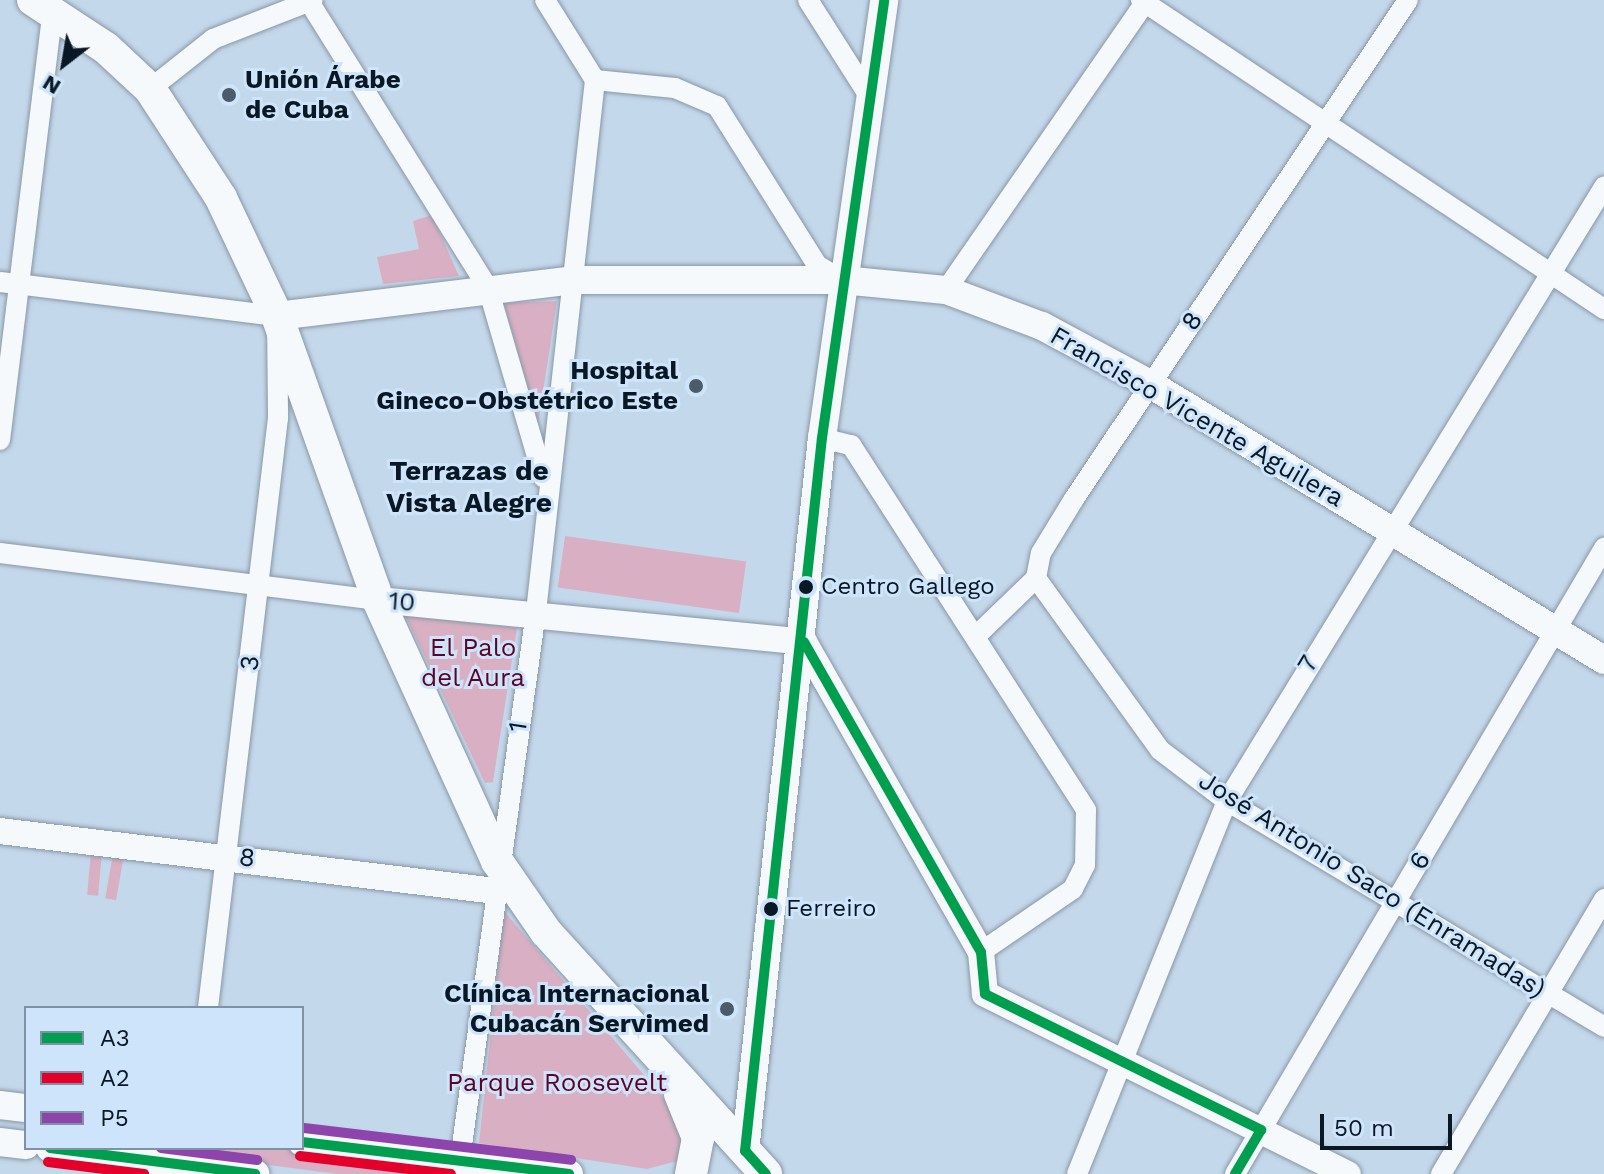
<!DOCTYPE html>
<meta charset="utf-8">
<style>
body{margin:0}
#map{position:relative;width:1604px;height:1174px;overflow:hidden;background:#c4d8eb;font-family:"Work Sans",sans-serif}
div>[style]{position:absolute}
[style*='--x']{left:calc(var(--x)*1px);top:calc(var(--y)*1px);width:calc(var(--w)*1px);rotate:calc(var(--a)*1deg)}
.green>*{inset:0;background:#d9b0c3;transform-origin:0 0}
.roads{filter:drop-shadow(0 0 2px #8897a6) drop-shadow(0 0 2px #8897a6)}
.minor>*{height:20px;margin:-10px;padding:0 10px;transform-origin:10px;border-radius:10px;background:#f6f9fc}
.tertiary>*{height:26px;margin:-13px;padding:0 13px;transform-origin:13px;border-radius:13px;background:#f6f9fc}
.secondary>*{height:28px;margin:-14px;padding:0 14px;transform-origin:14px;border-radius:14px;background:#f6f9fc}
.primary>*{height:32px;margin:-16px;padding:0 16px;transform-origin:16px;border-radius:16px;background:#f6f9fc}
.bus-1>*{height:10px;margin:-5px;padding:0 5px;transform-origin:5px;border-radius:5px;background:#009f4f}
.bus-2>*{height:10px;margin:-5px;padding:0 5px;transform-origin:5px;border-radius:5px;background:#e4002b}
.bus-3>*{height:10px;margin:-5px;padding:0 5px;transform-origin:5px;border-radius:5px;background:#8e44ad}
.dots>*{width:22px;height:22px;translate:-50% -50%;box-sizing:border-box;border:4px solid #cde4fa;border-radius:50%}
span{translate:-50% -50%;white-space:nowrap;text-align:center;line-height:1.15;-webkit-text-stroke:6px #cde4fa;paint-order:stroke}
.bus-label{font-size:24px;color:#0a1825}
.left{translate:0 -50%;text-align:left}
.poi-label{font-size:26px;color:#0a1825;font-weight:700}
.right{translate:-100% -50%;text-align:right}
.street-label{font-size:26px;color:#0a1825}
.park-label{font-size:26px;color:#5d0326}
.neighbourhood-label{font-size:28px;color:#0a1825;font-weight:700}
.legend{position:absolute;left:24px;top:1006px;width:280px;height:144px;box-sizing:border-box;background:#cde4fa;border:2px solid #7f92a5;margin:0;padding:10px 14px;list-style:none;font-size:24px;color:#0a1825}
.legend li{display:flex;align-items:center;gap:16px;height:40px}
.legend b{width:40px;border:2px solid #7f92a5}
.north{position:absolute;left:24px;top:24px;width:80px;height:80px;-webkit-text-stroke:6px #cde4fa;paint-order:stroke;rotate:211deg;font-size:22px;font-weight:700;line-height:32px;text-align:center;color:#0a1825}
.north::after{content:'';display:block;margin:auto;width:28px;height:36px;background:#0a1825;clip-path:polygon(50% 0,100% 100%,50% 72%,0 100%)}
.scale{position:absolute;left:1320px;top:1114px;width:132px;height:36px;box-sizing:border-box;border:4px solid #0a1825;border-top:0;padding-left:10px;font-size:24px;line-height:28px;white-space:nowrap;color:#0a1825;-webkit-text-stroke:6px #cde4fa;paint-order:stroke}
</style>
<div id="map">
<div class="green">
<i style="clip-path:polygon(432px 215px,459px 276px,383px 284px,377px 257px,419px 249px,413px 221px)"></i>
<i style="clip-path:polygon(557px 301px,538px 424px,504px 303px)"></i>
<i style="left:565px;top:536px;width:183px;height:52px;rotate:8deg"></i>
<i style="clip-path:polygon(405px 615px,517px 628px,493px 782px,485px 783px)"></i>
<i style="left:91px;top:851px;width:11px;height:44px;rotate:5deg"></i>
<i style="left:113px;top:854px;width:11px;height:45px;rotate:10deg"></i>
<i style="clip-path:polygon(504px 911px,685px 1123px,681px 1160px,647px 1169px,479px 1143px)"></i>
<i style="clip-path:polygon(201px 1148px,293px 1148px,448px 1174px,337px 1174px,208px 1157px)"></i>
</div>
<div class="roads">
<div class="minor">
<i style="--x:308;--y:0;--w:340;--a:58"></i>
<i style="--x:488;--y:288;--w:197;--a:73.8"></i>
<i style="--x:808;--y:0;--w:108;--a:57.5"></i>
<i style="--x:1141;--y:0;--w:557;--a:33.72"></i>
<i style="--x:595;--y:80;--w:80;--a:5.7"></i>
<i style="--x:675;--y:88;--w:46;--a:23.2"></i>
<i style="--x:717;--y:106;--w:188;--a:57.8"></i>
<i style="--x:817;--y:265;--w:29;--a:31"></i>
<i style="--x:150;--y:89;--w:80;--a:-38.4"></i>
<i style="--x:213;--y:39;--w:107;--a:-21.3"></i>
<i style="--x:0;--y:282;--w:279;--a:7"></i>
<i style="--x:277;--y:316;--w:102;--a:89.4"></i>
<i style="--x:278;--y:418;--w:594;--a:96.77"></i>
<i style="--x:946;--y:290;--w:353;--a:-55.3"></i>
<i style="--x:822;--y:438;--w:30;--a:14"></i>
<i style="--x:851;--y:445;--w:434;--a:57.2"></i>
<i style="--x:1086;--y:810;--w:55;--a:91"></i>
<i style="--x:1085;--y:865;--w:27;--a:117"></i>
<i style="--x:1073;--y:889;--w:112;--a:145.6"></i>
<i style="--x:0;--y:440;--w:432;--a:-83"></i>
<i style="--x:0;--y:553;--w:381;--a:7.1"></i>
<i style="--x:1036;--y:578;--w:212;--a:54.2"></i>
<i style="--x:1160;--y:750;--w:84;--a:37.3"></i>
<i style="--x:1227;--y:801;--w:440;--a:30.9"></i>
<i style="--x:976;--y:636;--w:83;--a:-44"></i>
<i style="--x:1036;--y:578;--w:25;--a:-79"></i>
<i style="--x:1041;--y:553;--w:63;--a:-58.6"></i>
<i style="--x:1074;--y:499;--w:600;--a:-56.2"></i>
<i style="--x:458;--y:1174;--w:567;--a:-82.1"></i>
<i style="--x:536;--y:612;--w:535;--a:-83.67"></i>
<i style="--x:595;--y:80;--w:94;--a:-122"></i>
<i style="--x:1077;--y:1174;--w:402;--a:-68.1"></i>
<i style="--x:1227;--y:801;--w:721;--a:-58.45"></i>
<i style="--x:1235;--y:1174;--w:727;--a:-59.48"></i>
<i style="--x:1441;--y:1174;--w:320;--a:-59.3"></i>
</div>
<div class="tertiary">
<i style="--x:378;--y:600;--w:428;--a:5.6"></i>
<i style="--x:804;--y:642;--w:357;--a:60.3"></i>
<i style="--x:981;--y:952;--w:42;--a:84.6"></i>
<i style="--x:985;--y:994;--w:405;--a:26.4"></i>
<i style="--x:0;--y:831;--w:497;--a:6.9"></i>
</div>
<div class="secondary">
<i style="--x:277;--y:316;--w:301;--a:-6.9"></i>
<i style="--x:576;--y:280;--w:266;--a:0"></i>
<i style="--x:842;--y:280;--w:104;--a:5.5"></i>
<i style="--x:946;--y:290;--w:103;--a:20.6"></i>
<i style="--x:1042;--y:326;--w:123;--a:28.2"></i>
<i style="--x:1150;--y:384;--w:531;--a:31.3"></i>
<i style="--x:0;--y:1105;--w:26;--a:7"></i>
<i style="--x:0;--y:1142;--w:26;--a:7"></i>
<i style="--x:302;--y:1142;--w:269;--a:6.8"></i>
<i style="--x:50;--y:1148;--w:207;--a:7.2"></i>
<i style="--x:745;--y:1151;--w:717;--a:-83.84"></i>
<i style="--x:822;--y:438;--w:442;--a:-81.9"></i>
</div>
<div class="primary">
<i style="--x:33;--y:0;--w:87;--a:33.3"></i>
<i style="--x:106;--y:48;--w:60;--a:43"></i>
<i style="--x:150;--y:89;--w:130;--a:56.9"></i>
<i style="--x:221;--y:198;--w:131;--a:64.6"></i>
<i style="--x:277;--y:316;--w:301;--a:70.4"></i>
<i style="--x:378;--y:600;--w:287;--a:65.5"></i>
<i style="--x:497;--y:861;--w:86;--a:55.4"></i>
<i style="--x:546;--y:932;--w:327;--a:47.7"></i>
<i style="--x:680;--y:1094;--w:48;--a:67.8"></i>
<i style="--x:698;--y:1138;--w:37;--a:101"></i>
</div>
</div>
<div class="bus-1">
<i style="--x:804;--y:642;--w:357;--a:60.3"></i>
<i style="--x:981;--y:952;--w:42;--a:84.6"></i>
<i style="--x:985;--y:994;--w:308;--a:26.2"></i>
<i style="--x:1261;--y:1130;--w:51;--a:120.6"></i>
<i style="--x:302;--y:1142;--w:269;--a:6.8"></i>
<i style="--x:50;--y:1148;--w:207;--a:7.2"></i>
<i style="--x:766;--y:1174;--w:31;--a:-132"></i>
<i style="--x:745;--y:1151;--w:717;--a:-83.84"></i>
<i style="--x:822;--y:438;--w:442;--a:-81.9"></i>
</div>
<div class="bus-2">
<i style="--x:300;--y:1156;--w:152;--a:6.8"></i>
<i style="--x:48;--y:1162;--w:97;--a:7.1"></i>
</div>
<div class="bus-3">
<i style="--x:304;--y:1128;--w:269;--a:6.8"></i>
<i style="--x:161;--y:1148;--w:97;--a:7.1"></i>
</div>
<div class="dots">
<i style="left:229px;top:95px;background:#4b5b6a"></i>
<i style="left:696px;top:386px;background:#4b5b6a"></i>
<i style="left:806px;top:587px;background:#0a1825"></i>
<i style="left:771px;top:909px;background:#0a1825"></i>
<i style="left:727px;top:1009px;background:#4b5b6a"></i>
</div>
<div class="bus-label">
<span class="left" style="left:821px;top:587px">Centro Gallego</span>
<span class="left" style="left:786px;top:909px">Ferreiro</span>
</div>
<div class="poi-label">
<span class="left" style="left:245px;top:95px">Unión Árabe<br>de Cuba</span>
<span class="right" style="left:678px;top:386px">Hospital<br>Gineco-Obstétrico Este</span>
<span class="right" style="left:709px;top:1009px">Clínica Internacional<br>Cubacán Servimed</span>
</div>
<div class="street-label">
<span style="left:1192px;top:321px;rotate:-56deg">8</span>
<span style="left:1197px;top:417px;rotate:30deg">Francisco Vicente Aguilera</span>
<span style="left:402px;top:602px;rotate:4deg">10</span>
<span style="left:250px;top:663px;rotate:-84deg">3</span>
<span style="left:1308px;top:664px;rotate:-59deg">7</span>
<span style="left:518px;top:727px;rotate:-81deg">1</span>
<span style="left:247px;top:858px;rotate:8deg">8</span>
<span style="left:1420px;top:861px;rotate:-60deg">6</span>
<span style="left:1372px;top:885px;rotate:32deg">José Antonio Saco (Enramadas)</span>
</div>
<div class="park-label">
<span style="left:473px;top:663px">El Palo<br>del Aura</span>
<span style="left:557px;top:1083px">Parque Roosevelt</span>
</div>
<div class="neighbourhood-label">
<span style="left:469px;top:487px">Terrazas de<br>Vista Alegre</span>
</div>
<ul class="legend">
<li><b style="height:10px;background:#009f4f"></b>A3</li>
<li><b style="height:10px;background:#e4002b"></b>A2</li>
<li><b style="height:10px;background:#8e44ad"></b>P5</li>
</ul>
<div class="north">N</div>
<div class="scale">50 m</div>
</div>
